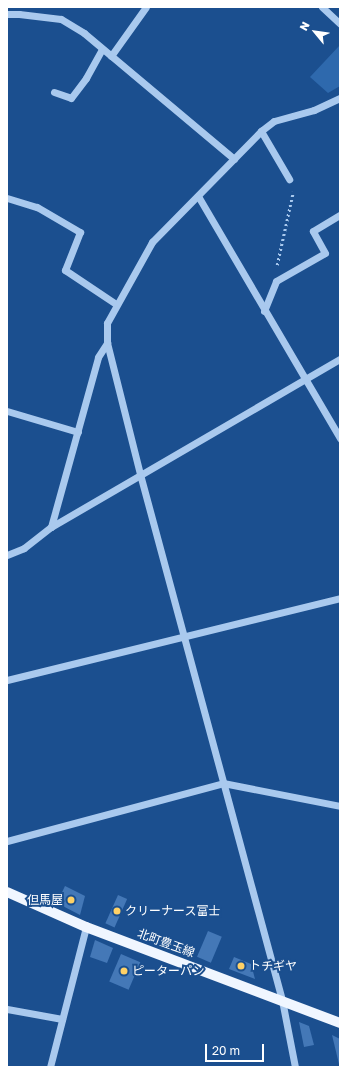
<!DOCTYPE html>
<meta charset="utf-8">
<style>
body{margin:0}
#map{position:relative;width:347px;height:1074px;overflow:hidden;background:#1b4f8f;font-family:"Golos Text","Noto Sans JP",sans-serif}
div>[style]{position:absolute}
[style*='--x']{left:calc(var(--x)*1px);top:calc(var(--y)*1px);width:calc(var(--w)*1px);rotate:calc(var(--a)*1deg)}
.green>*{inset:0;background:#2e69ad}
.building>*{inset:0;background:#4478b7;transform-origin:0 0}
.path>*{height:2.5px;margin-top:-1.25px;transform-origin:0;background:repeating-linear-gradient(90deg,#a9c9ee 0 2px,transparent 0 5px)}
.minor>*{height:7px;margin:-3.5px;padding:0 3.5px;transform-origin:3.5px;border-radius:3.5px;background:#a9c9ee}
.major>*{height:10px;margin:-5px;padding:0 5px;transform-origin:5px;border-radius:5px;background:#f0f6ff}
.dots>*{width:11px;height:11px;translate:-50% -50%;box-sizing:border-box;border:2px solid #1b4f8f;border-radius:50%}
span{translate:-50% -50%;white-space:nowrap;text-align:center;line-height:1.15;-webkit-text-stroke:4px #1b4f8f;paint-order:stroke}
.poi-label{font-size:12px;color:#fff}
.right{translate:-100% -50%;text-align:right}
.left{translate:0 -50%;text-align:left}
.street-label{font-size:12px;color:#fff}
.frame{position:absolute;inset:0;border:8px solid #fff;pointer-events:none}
.north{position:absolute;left:295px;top:12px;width:40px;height:40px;-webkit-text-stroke:3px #1b4f8f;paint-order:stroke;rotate:299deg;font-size:11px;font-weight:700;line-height:16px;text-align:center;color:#fff}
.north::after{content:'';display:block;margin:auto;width:14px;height:18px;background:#fff;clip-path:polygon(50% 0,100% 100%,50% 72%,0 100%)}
.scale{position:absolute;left:205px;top:1044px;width:59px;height:18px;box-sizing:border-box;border:2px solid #fff;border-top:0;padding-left:5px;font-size:12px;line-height:14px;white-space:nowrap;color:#fff;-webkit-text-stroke:3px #1b4f8f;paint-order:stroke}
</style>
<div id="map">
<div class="green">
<i style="clip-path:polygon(340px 45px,340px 86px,328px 93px,310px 77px)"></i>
</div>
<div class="building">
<i style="clip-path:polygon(65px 886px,85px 896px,80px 915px,57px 903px)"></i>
<i style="left:118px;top:895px;width:10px;height:31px;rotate:24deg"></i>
<i style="left:208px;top:931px;width:15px;height:28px;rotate:23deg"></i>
<i style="clip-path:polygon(95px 940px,113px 948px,107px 963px,90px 957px)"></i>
<i style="left:121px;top:954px;width:21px;height:30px;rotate:23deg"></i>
<i style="clip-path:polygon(234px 957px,251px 964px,255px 979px,229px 969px)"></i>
<i style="clip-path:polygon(299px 1022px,309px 1026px,314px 1045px,304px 1047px)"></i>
<i style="clip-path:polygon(332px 1035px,340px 1039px,340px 1064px,339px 1064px)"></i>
</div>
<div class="path">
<i style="--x:189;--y:7;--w:7;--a:0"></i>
<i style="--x:277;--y:265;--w:75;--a:-77.6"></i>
</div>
<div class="minor">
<i style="--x:322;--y:7;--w:25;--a:43"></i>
<i style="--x:7;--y:14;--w:12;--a:0"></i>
<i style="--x:19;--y:14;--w:42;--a:6.8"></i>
<i style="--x:61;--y:19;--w:27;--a:31"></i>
<i style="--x:84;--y:33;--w:196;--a:40"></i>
<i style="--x:111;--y:56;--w:60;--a:-54.5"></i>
<i style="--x:54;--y:92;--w:18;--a:19"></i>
<i style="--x:71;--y:98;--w:25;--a:-53"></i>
<i style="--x:86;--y:78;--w:33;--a:-61"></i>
<i style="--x:261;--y:131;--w:56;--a:59.7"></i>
<i style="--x:198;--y:196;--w:281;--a:59.6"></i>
<i style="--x:7;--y:198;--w:31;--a:17"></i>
<i style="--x:37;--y:207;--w:50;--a:30.2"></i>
<i style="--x:80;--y:232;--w:41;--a:111.5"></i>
<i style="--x:65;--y:270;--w:61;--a:33.7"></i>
<i style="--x:264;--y:311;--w:32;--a:-68"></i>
<i style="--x:276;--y:281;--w:56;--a:-29.7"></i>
<i style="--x:325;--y:253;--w:25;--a:-119"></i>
<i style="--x:313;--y:231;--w:31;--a:-31"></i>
<i style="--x:7;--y:411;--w:74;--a:16.5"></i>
<i style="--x:51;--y:527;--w:176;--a:-74.5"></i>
<i style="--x:98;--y:357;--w:17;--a:-57"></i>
<i style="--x:7;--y:555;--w:18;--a:-22"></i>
<i style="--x:24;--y:548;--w:34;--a:-38"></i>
<i style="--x:51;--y:527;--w:334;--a:-30.2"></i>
<i style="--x:7;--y:680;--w:343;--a:-13.8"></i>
<i style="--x:7;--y:841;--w:224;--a:-15"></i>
<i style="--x:223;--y:783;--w:119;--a:11.1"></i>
<i style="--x:7;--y:1009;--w:56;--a:10.3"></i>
<i style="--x:50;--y:1067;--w:145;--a:-75.6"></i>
<i style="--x:295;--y:1067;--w:68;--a:-101"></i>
<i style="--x:282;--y:1000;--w:545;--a:-105.11"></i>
<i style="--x:140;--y:474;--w:135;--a:-104.1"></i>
<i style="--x:107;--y:343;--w:20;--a:-90"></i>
<i style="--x:107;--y:323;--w:93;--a:-60.9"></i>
<i style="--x:152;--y:242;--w:156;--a:-45.5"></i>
<i style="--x:261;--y:131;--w:16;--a:-38"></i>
<i style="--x:274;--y:121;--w:41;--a:-15.4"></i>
<i style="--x:314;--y:110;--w:29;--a:-25"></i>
</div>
<div class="major">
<i style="--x:7;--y:892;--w:86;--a:23.9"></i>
<i style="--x:86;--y:927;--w:272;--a:20.7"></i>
</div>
<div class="dots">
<i style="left:71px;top:900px;background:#ffd166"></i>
<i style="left:117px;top:911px;background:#ffd166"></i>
<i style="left:241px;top:966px;background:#ffd166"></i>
<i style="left:124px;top:971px;background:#ffd166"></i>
</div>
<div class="poi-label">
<span class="right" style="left:63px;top:900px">但馬屋</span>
<span class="left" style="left:125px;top:911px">クリーナース富士</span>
<span class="left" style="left:249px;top:966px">トチギヤ</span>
<span class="left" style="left:132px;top:971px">ピーターパン</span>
</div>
<div class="street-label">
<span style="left:166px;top:943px;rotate:20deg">北町豊玉線</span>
</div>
<div class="frame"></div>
<div class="north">N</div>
<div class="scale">20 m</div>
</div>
